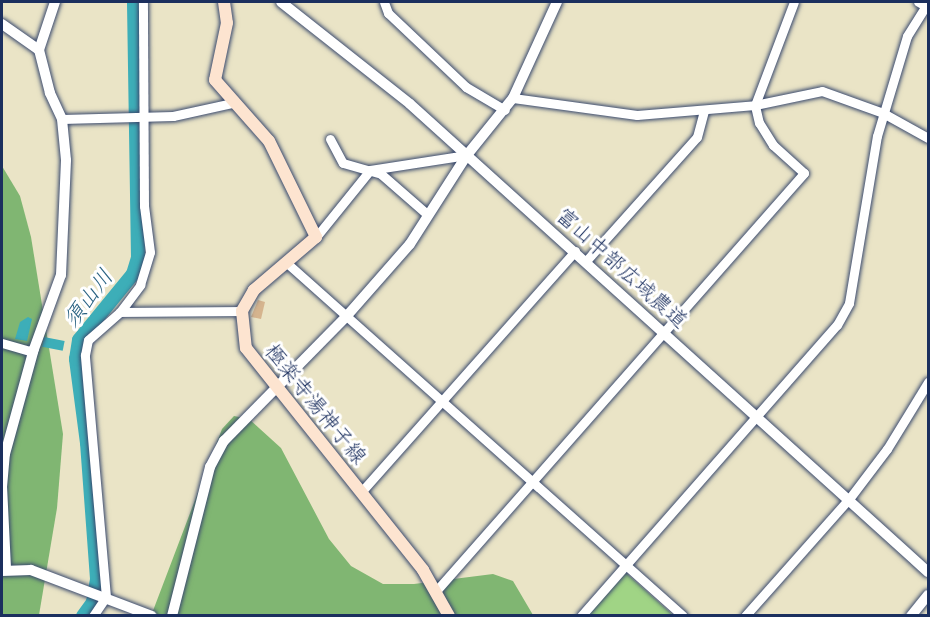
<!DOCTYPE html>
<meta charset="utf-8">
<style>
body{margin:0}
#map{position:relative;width:930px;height:617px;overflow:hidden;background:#eae4c6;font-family:"Shantell Sans","Klee One",sans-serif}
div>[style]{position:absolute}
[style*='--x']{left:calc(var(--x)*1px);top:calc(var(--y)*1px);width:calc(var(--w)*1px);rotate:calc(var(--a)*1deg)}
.green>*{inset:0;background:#a0d485}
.forest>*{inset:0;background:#80b672}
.water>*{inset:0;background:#3daeb8;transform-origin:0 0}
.river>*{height:14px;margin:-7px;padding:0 7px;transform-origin:7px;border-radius:7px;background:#3daeb8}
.building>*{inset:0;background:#d5b48e}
.roads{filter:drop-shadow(0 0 2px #3a4a6e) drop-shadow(0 0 2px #3a4a6e)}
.minor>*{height:9px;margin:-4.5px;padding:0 4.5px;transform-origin:4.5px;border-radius:4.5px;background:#fff}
.tertiary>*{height:10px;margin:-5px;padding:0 5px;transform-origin:5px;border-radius:5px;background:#fff}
.secondary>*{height:12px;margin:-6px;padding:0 6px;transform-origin:6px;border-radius:6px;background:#fde4d0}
span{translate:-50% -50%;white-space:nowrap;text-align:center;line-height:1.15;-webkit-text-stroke:6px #fff;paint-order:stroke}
.street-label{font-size:21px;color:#1b2f5e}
.water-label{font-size:22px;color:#296282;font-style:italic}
.frame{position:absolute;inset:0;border:3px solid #1b2f5e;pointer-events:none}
</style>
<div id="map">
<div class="green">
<i style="clip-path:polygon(626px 573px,673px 615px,588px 615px)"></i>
</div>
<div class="forest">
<i style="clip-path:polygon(2px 166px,20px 196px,31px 237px,63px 434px,57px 508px,39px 615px,2px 615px)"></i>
<i style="clip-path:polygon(234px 416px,249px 419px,281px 448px,329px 539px,351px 566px,383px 584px,414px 584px,493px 574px,513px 581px,533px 615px,151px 616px,222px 429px)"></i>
</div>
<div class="water">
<i style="clip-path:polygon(28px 317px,32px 319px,27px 341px,15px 339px,20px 322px)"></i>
<i style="left:44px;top:337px;width:21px;height:10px;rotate:11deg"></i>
</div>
<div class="river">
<i style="--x:83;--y:616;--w:17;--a:-54"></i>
<i style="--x:93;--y:602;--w:23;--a:-80"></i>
<i style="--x:97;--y:579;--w:136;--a:-94.2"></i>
<i style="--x:87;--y:443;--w:85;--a:-97.5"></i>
<i style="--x:76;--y:359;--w:19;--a:-81"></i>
<i style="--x:79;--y:340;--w:85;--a:-50.7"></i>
<i style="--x:133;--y:274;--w:17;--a:-73"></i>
<i style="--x:138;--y:258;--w:256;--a:-90.9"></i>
</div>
<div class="building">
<i style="clip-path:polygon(258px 300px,265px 302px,261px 319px,251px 317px)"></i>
</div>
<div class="roads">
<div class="minor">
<i style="--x:384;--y:2;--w:12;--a:70"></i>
<i style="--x:388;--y:13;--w:108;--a:43.5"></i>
<i style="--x:466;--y:87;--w:45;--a:30.5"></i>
<i style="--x:513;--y:98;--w:125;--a:7.8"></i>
<i style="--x:637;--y:115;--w:118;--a:-4.8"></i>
<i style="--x:755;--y:105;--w:68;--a:-11.8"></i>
<i style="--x:822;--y:91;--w:65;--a:19.8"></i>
<i style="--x:883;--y:113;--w:51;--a:29.1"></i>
<i style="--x:62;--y:119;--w:111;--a:-1.5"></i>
<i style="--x:173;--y:116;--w:60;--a:-12.4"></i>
<i style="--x:330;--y:139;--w:27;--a:62"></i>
<i style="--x:343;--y:163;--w:40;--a:16"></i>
<i style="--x:381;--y:174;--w:62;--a:41.1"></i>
<i style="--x:316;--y:237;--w:86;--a:-51.1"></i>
<i style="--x:370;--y:170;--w:98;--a:-8.8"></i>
<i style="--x:586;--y:261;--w:166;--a:-48.2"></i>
<i style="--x:697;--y:137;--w:27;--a:-75"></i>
<i style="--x:288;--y:264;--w:529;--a:41.71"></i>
<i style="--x:120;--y:312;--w:122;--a:-0.5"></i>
<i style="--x:2;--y:343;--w:32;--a:16"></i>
<i style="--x:362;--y:491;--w:321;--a:-48.4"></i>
<i style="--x:436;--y:591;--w:557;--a:-48.64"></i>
<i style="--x:804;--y:173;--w:42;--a:-137.9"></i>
<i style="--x:773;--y:145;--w:26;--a:-122"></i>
<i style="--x:759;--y:123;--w:18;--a:-103"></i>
<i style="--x:755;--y:105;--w:110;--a:-69.3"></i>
<i style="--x:93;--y:616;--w:23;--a:-56"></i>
<i style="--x:106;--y:597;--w:243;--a:-95"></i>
<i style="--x:85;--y:355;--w:15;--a:-79"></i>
<i style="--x:88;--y:340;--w:43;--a:-41.2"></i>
<i style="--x:120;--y:312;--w:34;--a:-53"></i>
<i style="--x:140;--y:285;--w:34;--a:-73"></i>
<i style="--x:150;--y:252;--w:46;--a:-97.4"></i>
<i style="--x:144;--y:206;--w:204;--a:-90.3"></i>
<i style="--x:581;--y:616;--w:388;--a:-48.7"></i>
<i style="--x:837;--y:325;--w:25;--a:-61"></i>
<i style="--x:849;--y:303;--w:169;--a:-80.5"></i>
<i style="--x:877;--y:136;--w:104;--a:-73.3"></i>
<i style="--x:907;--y:36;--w:40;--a:-58"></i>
<i style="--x:745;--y:616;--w:157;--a:-48.4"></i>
<i style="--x:849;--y:499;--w:63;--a:-52.8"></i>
<i style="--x:887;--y:449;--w:79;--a:-58.5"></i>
</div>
<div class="tertiary">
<i style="--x:281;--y:2;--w:164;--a:38.3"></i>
<i style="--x:410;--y:104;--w:698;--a:42.1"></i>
<i style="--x:919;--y:2;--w:10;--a:29"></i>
<i style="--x:2;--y:24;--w:45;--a:35.1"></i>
<i style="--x:6;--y:568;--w:81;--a:-92.8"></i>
<i style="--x:2;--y:487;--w:33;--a:-85"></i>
<i style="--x:5;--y:454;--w:109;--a:-74.6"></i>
<i style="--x:34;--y:349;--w:79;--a:-70"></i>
<i style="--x:61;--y:275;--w:115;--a:-87.5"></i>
<i style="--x:66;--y:160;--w:41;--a:-95.6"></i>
<i style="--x:62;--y:119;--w:29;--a:-115"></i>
<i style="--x:50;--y:93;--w:44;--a:-104.3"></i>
<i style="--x:39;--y:50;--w:51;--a:-71.6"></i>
<i style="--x:2;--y:571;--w:29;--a:-2"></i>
<i style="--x:31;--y:570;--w:129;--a:20.8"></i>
<i style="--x:172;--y:616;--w:154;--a:-75.7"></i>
<i style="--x:210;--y:467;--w:30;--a:-62"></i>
<i style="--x:224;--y:441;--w:173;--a:-45.5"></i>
<i style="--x:345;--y:318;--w:98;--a:-48.7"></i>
<i style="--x:410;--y:244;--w:106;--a:-57.4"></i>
<i style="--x:467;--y:155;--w:73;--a:-51.1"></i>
<i style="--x:513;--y:98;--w:106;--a:-65.4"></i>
<i style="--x:911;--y:616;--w:27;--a:-51"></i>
</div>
<div class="secondary">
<i style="--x:224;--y:2;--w:21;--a:82"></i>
<i style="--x:227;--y:23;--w:58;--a:101.9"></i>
<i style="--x:215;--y:80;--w:81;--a:48.5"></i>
<i style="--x:269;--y:141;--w:107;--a:63.9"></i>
<i style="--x:316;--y:237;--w:82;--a:139.5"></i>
<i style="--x:254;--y:290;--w:24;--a:120"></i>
<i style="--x:242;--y:311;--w:37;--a:84"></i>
<i style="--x:246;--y:348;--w:284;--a:51.4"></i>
<i style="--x:423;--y:570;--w:53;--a:60.5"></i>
</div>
</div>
<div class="street-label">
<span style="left:622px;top:268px;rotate:42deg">富山中部広域農道</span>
<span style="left:316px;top:404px;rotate:51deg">極楽寺湯神子線</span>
</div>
<div class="water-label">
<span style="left:88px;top:298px;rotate:-53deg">須山川</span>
</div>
<div class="frame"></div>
</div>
